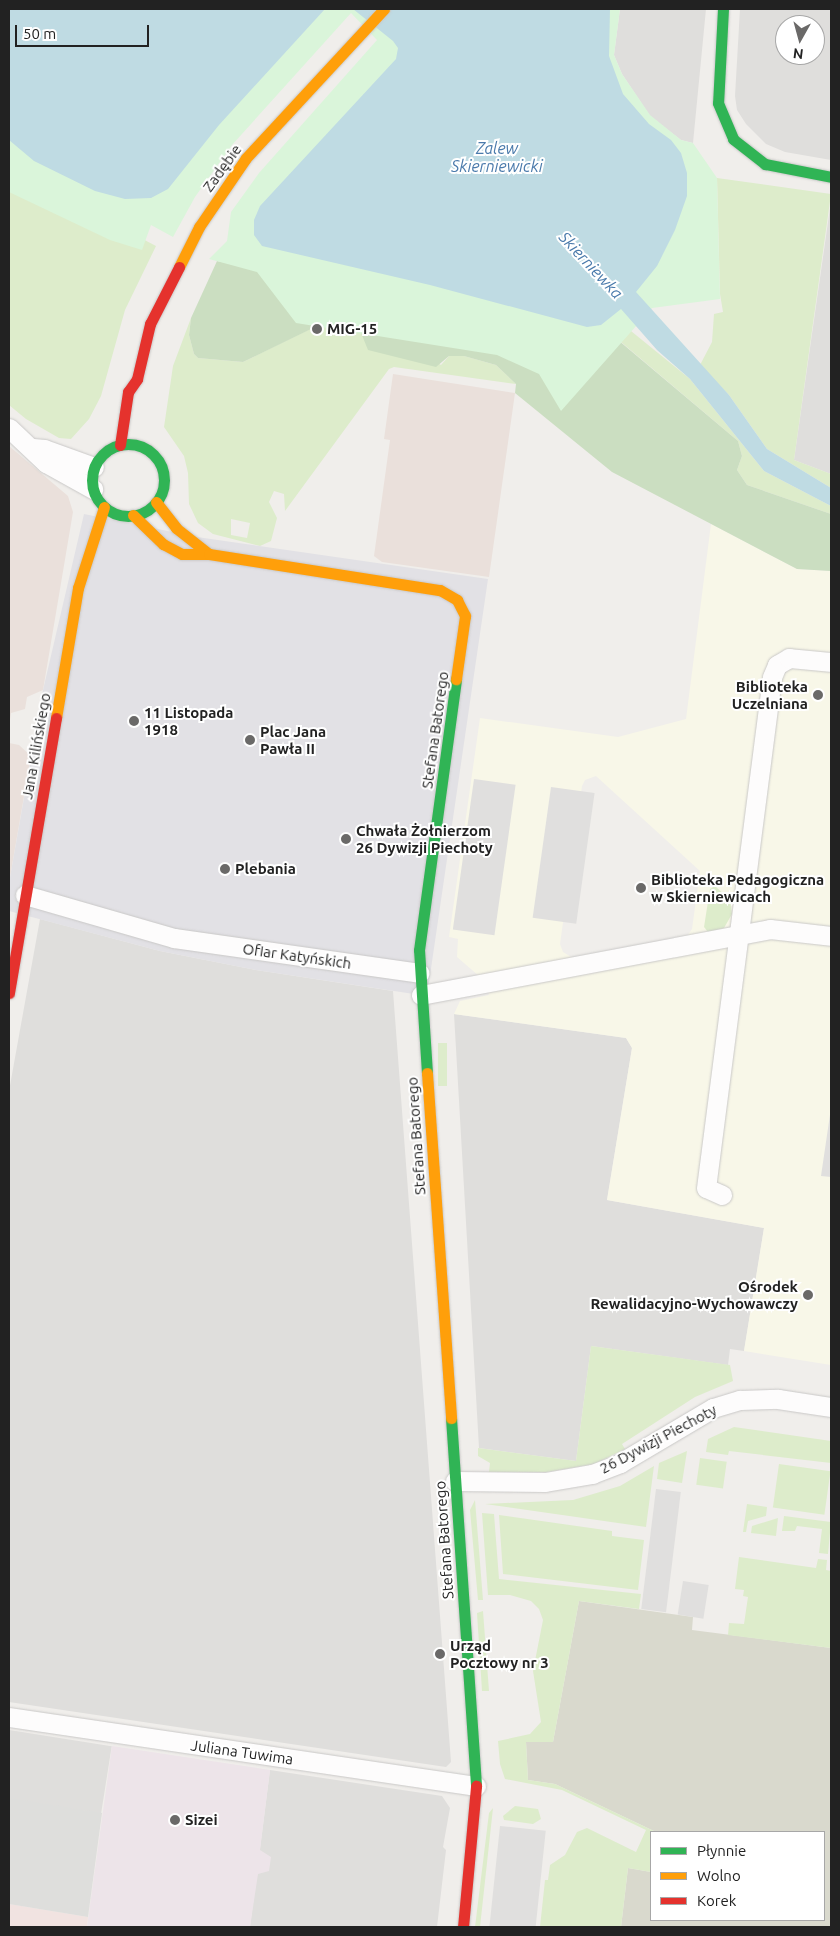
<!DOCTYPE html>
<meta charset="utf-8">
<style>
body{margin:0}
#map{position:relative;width:840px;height:1936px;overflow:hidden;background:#f0eeeb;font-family:Ubuntu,sans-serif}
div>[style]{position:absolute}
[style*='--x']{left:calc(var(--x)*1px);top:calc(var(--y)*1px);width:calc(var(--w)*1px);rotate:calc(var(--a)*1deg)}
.residential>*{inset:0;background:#dfdedc;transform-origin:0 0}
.commercial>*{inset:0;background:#f1e3e1}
.industrial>*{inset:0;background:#ede4e9}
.education>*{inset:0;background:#f8f7e8}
.religious>*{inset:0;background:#dededc}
.military>*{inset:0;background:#eae0db}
.construction>*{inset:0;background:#d9d9cd}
.grass>*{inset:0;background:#ddeccb;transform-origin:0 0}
.forest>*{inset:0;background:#cbdec1}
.park>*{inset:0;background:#daf5da}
.parking>*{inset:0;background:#e0dfde;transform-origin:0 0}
.plaza>*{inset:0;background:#e2e1e5}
.water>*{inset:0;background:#bfdbe3}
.roads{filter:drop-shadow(0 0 1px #c9c8c7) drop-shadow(0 0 1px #c9c8c7)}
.street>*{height:19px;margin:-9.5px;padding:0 9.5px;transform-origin:9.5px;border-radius:9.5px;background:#fdfcfc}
.fast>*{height:11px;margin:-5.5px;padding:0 5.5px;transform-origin:5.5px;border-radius:5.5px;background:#30b455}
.fast>.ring{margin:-5.5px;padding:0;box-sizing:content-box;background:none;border:11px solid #30b455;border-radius:50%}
.slow>*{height:11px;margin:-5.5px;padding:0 5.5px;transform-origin:5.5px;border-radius:5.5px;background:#ff9f0a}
.jam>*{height:11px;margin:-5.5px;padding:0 5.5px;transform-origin:5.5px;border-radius:5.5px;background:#e5322d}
.dots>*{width:14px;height:14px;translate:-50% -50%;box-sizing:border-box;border:2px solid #fff;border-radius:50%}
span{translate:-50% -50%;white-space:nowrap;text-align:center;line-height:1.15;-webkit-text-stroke:4px #fff;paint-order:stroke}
.street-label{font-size:15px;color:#222}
.poi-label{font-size:15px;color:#222;font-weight:700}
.left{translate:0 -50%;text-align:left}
.right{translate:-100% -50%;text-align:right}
.water-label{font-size:16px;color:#4a7aab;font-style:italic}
.frame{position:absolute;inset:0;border:10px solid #222;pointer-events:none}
.legend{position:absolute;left:650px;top:1831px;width:175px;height:90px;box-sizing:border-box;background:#fff;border:1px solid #a7a7a7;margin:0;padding:6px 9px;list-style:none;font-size:15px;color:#222}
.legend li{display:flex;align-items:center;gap:10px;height:25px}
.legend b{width:25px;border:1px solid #a7a7a7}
.north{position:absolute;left:775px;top:15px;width:50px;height:50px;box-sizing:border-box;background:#fff;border:1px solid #a7a7a7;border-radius:50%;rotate:187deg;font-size:14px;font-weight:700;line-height:20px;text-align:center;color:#222}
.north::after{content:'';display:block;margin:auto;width:18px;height:22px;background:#6a6968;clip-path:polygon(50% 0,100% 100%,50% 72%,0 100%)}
.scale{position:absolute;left:15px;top:25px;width:134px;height:22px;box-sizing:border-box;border:2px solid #222;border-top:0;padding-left:6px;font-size:15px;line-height:18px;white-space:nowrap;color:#222;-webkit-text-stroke:4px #fff;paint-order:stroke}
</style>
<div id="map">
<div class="residential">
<i style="clip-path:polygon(620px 9px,706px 9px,693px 143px,681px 140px,650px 116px,622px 74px,614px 55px)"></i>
<i style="clip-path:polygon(evenodd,740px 9px,831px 9px,831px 160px,785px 152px,766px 144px,746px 124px,737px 110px,735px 96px,740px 9px,785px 25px,815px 25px,815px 55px,785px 55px,785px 25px)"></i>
<i style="clip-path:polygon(831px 201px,831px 474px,794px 460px)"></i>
<i style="clip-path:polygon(40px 919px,160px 951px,256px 970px,393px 991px,451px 1762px,446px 1767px,9px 1702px,9px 1091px)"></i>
<i style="clip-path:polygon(454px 1014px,626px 1038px,632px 1048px,607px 1200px,764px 1228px,744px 1351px,730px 1349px,728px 1365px,591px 1346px,576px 1461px,479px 1448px)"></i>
<i style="left:9px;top:1730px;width:104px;height:68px;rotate:9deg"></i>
<i style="clip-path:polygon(270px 1770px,442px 1796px,450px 1808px,443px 1847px,446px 1850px,437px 1927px,250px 1927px)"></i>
</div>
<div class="commercial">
<i style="clip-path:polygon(9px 1904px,88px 1917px,87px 1927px,9px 1927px)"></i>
</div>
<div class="industrial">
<i style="clip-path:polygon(112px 1746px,270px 1770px,260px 1850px,271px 1857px,269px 1871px,258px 1874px,250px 1927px,87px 1927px)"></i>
</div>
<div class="education">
<i style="clip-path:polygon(evenodd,711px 524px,797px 569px,831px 571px,831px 1365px,744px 1351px,764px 1228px,607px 1200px,632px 1048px,626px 1038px,454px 1014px,460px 1001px,489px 995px,486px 975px,479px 976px,457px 957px,458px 939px,449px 937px,480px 718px,618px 737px,686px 719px,711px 524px,596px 776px,700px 871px,692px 929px,687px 936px,573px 958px,563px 952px,560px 944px,582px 786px,585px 780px,596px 776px)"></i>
</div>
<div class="religious">
<i style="clip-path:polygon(9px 1798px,102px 1813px,88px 1917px,9px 1904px)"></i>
</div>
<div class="military">
<i style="clip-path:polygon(393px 374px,515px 393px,489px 577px,382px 562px,374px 556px,390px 440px,384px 439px)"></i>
<i style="clip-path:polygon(9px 446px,68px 496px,73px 512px,43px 690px,27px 697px,25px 709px,11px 713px,9px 727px)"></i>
<i style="clip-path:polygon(9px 743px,19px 745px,31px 756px,9px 883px)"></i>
</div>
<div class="construction">
<i style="clip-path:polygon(579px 1601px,693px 1617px,692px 1630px,831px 1648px,831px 1927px,621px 1927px,628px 1868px,651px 1872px,651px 1920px,824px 1920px,824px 1832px,656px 1832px,555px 1784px,528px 1780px,526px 1742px,553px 1742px)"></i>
</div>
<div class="grass">
<i style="clip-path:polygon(9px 169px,156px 246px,125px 310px,101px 396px,89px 419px,71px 439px,59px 438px,26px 419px,9px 405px)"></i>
<i style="clip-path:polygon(717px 178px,831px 194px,794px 460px,831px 474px,831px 488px,767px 449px,729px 395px,700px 365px,712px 342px,714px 314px,723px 312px,720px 294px)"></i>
<i style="clip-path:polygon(evenodd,347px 311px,441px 365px,449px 356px,464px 356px,496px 365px,516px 384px,394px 367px,389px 369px,285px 511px,284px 494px,274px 491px,269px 502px,277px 518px,271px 541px,260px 546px,213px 534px,198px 523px,189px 504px,188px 473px,184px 456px,164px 427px,173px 366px,191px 318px,189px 335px,194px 354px,198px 358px,243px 362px,347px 311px,231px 519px,250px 523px,247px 538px,231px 535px,231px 519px)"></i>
<i style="clip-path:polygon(631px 331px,690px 379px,764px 471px,831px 506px,831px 514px,747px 485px,737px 470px,742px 456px,738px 441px,621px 342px)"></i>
<i style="clip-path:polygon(715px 886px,730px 900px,732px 914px,724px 928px,708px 932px,704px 927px,710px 889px)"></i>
<i style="left:438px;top:1043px;width:9px;height:43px"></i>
<i style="clip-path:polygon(591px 1346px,730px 1365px,733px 1381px,695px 1397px,622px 1444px,625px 1449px,594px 1464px,547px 1472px,489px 1472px,490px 1463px,478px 1456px,478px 1448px,576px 1461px)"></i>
<i style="clip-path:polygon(734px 1427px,831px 1441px,831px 1463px,729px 1451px,728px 1455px,706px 1452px,708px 1439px)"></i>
<i style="clip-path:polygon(687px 1451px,682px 1483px,657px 1479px,659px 1463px)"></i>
<i style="left:700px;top:1458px;width:27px;height:27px;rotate:8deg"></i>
<i style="left:779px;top:1464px;width:52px;height:44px;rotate:8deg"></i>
<i style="clip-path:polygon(654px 1466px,646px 1527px,485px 1504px,573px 1500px,620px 1486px)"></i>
<i style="clip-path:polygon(475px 1500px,483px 1600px,478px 1600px,470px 1510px)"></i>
<i style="clip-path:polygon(747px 1504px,767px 1507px,766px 1516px,748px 1521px,746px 1532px,743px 1532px)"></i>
<i style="clip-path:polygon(482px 1513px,494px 1514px,499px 1579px,641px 1594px,639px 1609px,579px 1601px,553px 1742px,526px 1742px,528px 1780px,555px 1784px,656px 1832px,651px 1832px,651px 1872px,628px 1868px,621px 1927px,540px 1927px,545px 1880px,548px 1880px,550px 1865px,565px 1855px,577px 1832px,587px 1828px,636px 1852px,646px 1830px,562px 1790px,505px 1779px,500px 1764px,498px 1741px,530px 1734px,541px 1722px,533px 1671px,543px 1620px,539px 1609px,531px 1601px,510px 1595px,488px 1595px)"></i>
<i style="clip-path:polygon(499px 1515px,612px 1531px,612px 1536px,644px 1540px,638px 1590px,503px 1574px)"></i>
<i style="clip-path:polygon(784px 1516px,831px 1522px,828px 1554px,819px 1553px,822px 1529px,797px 1526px,795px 1531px,782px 1531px)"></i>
<i style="clip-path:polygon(778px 1518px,776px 1536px,751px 1533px,752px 1526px)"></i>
<i style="clip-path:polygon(739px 1557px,816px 1568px,818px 1559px,827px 1560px,826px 1570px,831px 1571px,831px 1648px,728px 1635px,729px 1623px,744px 1624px,748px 1597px,743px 1596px,744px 1590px,735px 1589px)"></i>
<i style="clip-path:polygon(483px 1611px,489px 1691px,482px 1691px,477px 1613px)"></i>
<i style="clip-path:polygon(515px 1806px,538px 1809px,541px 1819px,533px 1824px,504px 1820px,503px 1816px)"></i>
<i style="clip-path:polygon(493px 1808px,480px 1927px,475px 1927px,489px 1813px)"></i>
</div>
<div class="forest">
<i style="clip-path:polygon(217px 261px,618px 340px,738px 441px,742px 456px,737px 470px,747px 485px,831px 514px,831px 571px,797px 569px,612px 472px,515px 393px,516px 384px,496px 365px,464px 356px,449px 356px,436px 367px,368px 350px,353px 313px,348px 311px,243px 362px,198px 358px,194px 354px,189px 335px,191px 318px)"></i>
</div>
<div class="park">
<i style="clip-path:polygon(9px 9px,620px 9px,614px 55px,622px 74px,650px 115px,681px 140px,693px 143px,717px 178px,720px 299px,652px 308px,561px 411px,539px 374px,497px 355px,296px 323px,257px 272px,209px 259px,227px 241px,231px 212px,259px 173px,377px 40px,351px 13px,232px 145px,195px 197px,173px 237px,151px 225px,142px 250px,110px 240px,9px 192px)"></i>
</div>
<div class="parking">
<i style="left:474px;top:779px;width:42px;height:152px;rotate:8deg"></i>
<i style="left:551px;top:787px;width:44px;height:132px;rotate:8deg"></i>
<i style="clip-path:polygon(831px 1108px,831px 1177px,821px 1176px)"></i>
<i style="left:656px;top:1489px;width:25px;height:121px;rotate:7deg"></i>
<i style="left:683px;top:1581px;width:26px;height:34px;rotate:9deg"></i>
<i style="left:500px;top:1826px;width:46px;height:102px;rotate:6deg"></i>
</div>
<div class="plaza">
<i style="clip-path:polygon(84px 514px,197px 537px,488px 579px,427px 996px,256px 970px,160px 951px,9px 911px,9px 883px,43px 690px)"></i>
</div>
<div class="water">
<i style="clip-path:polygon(9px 9px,325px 9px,219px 125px,168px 189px,151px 198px,125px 199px,95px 191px,34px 161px,9px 140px)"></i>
<i style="clip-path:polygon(353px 9px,610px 9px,609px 56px,623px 94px,649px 124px,671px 140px,681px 153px,687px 173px,687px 196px,675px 230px,657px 266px,636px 292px,729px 395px,767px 449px,831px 488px,831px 506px,764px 471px,690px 379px,657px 350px,621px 309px,601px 325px,587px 327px,430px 285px,262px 246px,254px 235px,254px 220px,260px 206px,396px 59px,398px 48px,393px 41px)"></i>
</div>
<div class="roads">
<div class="street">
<i style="--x:9;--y:428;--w:51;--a:43.4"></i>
<i style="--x:46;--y:463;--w:54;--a:29"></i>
<i style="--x:33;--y:448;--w:11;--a:5"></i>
<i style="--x:44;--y:449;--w:53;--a:19.8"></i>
<i style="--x:25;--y:895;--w:155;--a:16.1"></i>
<i style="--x:174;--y:938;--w:248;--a:8.1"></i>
<i style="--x:421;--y:995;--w:355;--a:-10.7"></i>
<i style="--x:770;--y:929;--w:61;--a:6.5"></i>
<i style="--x:722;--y:1195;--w:17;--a:-156"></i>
<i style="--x:706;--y:1188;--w:515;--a:-82.64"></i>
<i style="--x:772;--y:677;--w:13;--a:-67"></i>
<i style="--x:777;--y:665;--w:14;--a:-30"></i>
<i style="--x:789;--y:658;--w:42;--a:5.4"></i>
<i style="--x:455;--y:1481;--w:90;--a:0.6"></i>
<i style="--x:545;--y:1482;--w:48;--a:-9.7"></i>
<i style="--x:592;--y:1474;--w:30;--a:-21"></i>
<i style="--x:620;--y:1463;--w:108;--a:-30.6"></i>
<i style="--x:713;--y:1408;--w:28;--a:-17"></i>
<i style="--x:740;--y:1400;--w:38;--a:-2"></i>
<i style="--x:778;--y:1399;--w:54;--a:8.6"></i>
<i style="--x:9;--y:1717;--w:472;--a:8.4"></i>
</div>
<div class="fast">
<i style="--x:723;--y:9;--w:94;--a:93"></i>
<i style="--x:718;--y:103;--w:39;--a:67"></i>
<i style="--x:733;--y:139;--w:41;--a:38"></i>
<i style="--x:765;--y:164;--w:67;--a:11.1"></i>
<i class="ring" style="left:92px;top:444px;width:61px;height:61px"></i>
<i style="--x:427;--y:1073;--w:123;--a:-93.7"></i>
<i style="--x:419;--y:950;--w:274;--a:-82.2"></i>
<i style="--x:451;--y:1418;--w:369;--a:86.1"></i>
</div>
<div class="slow">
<i style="--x:179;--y:267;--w:45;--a:-63.4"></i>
<i style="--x:199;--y:227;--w:83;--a:-55.7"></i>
<i style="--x:246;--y:158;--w:203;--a:-47.2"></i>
<i style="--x:156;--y:502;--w:33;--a:52"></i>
<i style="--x:176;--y:528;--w:42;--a:38.2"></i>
<i style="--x:133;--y:515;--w:42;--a:44"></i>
<i style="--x:163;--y:544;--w:21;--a:28"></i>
<i style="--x:182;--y:554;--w:27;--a:0"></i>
<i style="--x:209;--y:554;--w:234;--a:8.9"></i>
<i style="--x:440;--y:590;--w:20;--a:30"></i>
<i style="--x:457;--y:600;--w:18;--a:63"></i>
<i style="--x:465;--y:616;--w:64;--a:98.1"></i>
<i style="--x:56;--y:718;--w:132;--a:-80.4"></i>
<i style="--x:78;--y:588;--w:85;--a:-72.2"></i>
<i style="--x:427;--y:1073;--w:346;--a:86"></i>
</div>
<div class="jam">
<i style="--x:120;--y:445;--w:54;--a:-81.4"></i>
<i style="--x:128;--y:392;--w:16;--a:-55"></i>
<i style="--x:137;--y:379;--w:57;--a:-76.7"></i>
<i style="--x:150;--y:324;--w:64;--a:-63"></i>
<i style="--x:9;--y:993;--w:279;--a:-80.3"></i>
<i style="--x:463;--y:1927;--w:142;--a:-84.7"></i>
</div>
</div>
<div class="dots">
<i style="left:317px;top:329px;background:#6a6968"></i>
<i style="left:818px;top:695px;background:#6a6968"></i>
<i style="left:134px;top:721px;background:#6a6968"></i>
<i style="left:250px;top:740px;background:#6a6968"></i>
<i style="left:346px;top:839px;background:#6a6968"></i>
<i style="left:225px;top:869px;background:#6a6968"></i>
<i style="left:641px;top:888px;background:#6a6968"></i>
<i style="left:808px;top:1295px;background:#6a6968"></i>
<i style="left:440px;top:1654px;background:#6a6968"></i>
<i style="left:175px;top:1820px;background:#6a6968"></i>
</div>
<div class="street-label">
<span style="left:222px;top:168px;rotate:-54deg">Zadębie</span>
<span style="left:435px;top:730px;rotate:-82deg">Stefana Batorego</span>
<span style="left:36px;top:746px;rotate:-80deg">Jana Kilińskiego</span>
<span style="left:297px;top:956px;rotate:8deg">Ofiar Katyńskich</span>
<span style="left:416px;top:1136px;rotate:-94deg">Stefana Batorego</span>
<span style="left:658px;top:1439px;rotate:-28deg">26 Dywizji Piechoty</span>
<span style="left:444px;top:1540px;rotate:-94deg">Stefana Batorego</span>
<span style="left:242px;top:1752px;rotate:8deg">Juliana Tuwima</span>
</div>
<div class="poi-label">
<span class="left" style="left:327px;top:329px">MIG-15</span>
<span class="right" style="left:808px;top:695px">Biblioteka<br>Uczelniana</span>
<span class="left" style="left:144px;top:721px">11 Listopada<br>1918</span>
<span class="left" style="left:260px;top:740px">Plac Jana<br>Pawła II</span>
<span class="left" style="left:356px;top:839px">Chwała Żołnierzom<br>26 Dywizji Piechoty</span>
<span class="left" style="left:235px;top:869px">Plebania</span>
<span class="left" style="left:651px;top:888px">Biblioteka Pedagogiczna<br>w Skierniewicach</span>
<span class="right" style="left:798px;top:1295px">Ośrodek<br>Rewalidacyjno-Wychowawczy</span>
<span class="left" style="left:450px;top:1654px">Urząd<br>Pocztowy nr 3</span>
<span class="left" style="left:185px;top:1820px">Sizei</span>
</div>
<div class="water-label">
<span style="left:497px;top:157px">Zalew<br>Skierniewicki</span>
<span style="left:591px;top:265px;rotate:47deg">Skierniewka</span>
</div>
<div class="frame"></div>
<ul class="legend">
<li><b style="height:6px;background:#30b455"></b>Płynnie</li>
<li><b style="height:6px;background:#ff9f0a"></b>Wolno</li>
<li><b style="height:6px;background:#e5322d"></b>Korek</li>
</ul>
<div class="north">N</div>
<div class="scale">50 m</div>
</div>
